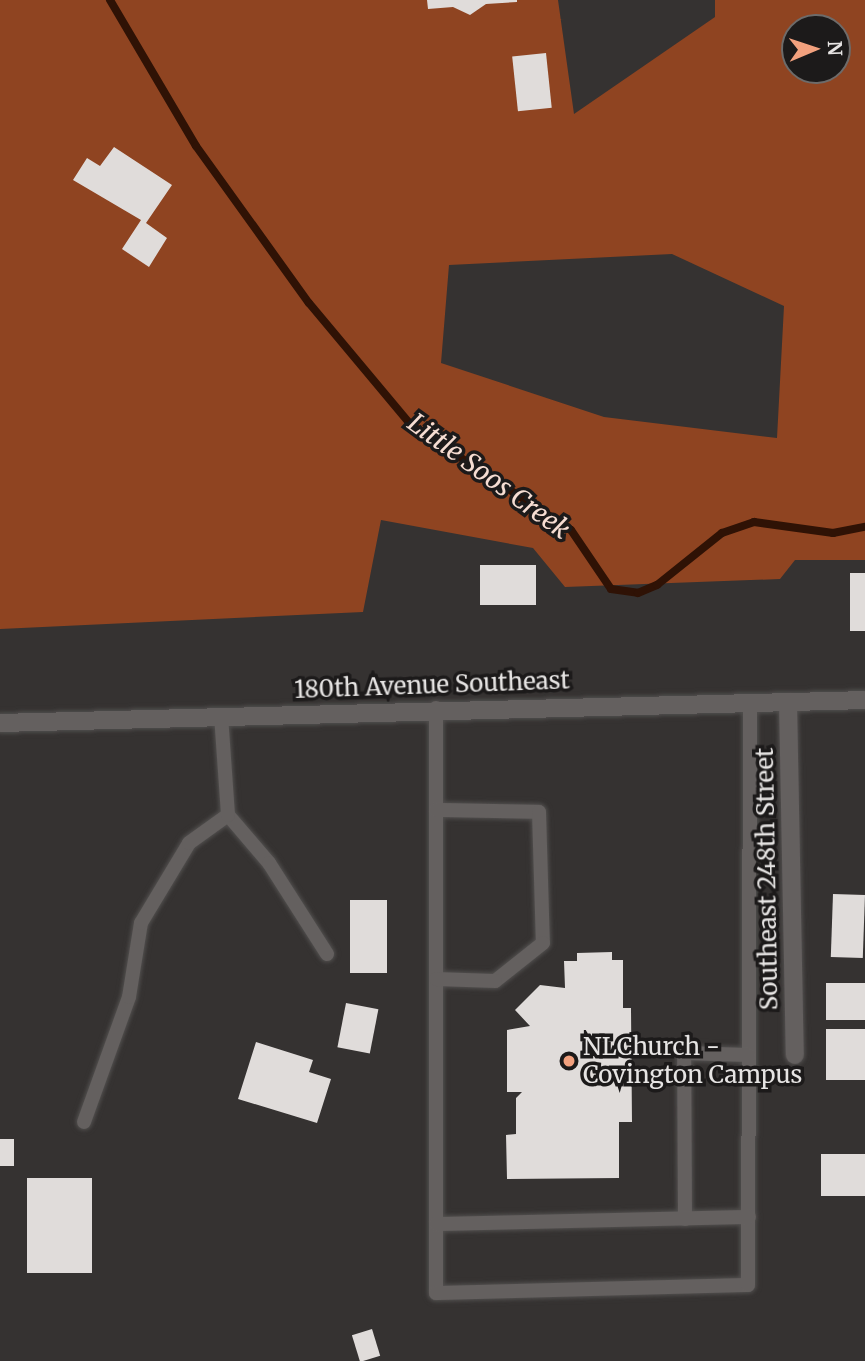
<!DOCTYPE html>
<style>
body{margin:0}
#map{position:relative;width:865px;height:1361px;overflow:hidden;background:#353231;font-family:Merriweather,serif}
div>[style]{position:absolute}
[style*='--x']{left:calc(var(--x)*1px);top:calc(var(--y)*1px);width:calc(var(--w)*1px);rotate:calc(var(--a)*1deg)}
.green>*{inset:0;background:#8f4421}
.stream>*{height:8px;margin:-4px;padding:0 4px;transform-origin:4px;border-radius:4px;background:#2f1205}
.building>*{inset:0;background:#e0dcda;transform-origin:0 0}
.roads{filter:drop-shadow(0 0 2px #514f4e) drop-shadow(0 0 2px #514f4e)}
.lane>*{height:14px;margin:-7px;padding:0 7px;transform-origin:7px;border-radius:7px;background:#64605f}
.street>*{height:18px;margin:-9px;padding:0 9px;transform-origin:9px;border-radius:9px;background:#64605f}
.secondary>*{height:18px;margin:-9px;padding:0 9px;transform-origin:9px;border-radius:9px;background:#64605f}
.dots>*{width:19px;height:19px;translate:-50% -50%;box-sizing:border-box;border:4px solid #1c1a1a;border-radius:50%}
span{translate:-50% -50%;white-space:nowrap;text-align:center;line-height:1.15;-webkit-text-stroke:7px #1c1a1a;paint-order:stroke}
.street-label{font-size:24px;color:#e6e4e3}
.poi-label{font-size:24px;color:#e6e4e3}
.left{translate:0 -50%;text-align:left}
.water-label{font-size:26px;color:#f6ddd2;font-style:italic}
.north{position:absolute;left:781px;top:14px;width:70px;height:70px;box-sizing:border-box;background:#1c1a1a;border:2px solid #6d6b6a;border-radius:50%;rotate:88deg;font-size:19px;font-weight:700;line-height:28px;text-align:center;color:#e6e4e3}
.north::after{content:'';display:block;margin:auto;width:24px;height:32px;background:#f2a17e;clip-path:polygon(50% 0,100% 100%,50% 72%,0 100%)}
</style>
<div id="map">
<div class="green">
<i style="clip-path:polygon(evenodd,0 0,558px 0,574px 114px,715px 17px,715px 0,865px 0,865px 560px,795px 560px,780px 579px,565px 587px,533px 548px,381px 520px,363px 612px,0 629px,0 0,795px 28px,837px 28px,837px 70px,795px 70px,795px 28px,0 0,672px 254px,784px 306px,777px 438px,604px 417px,441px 363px,449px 265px,672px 254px)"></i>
</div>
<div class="stream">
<i style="--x:110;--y:0;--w:169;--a:59.5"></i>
<i style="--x:196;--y:146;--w:193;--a:54.3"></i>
<i style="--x:309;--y:303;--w:159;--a:50.1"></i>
<i style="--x:411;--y:425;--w:191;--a:33.3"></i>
<i style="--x:571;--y:530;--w:71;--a:55.9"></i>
<i style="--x:611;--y:589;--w:27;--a:8"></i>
<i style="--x:638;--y:593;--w:21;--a:-23"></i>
<i style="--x:657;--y:585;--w:83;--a:-38.7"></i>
<i style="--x:722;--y:533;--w:34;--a:-19"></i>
<i style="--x:754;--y:522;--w:80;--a:7.9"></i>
<i style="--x:833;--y:533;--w:33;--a:-11"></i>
</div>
<div class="building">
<i style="clip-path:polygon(427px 0,517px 0,517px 2px,486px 4px,470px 15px,453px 7px,428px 9px)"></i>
<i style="left:546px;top:53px;width:55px;height:34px;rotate:84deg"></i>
<i style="clip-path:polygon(114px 147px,172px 185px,146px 223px,167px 238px,149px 267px,122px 249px,141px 220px,73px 180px,87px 158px,100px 166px)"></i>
<i style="left:480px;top:565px;width:56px;height:40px"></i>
<i style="left:850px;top:573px;width:15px;height:58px"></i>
<i style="left:833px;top:894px;width:32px;height:63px;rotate:2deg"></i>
<i style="left:387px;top:900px;width:73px;height:37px;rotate:90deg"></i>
<i style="clip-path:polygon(612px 952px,612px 960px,623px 960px,623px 1008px,631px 1008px,632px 1122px,619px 1122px,619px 1178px,507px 1179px,506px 1135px,516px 1134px,516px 1098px,522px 1092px,507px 1092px,507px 1030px,530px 1026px,515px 1010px,540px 985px,565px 988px,564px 961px,577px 961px,577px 953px)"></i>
<i style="left:865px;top:983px;width:37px;height:39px;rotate:90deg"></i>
<i style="left:346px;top:1003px;width:33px;height:45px;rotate:11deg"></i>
<i style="left:826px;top:1029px;width:39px;height:51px"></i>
<i style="clip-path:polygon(256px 1042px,313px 1060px,309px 1072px,331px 1079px,317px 1123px,238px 1099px)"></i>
<i style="left:0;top:1139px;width:14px;height:27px"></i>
<i style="left:865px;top:1154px;width:42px;height:44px;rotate:90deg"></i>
<i style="left:27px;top:1178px;width:65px;height:95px"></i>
<i style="left:372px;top:1329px;width:28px;height:21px;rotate:73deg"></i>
</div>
<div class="roads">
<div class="lane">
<i style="--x:436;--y:708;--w:585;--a:90"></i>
<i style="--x:436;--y:1293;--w:312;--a:-1.5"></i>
<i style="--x:748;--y:1285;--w:584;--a:-89.8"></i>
<i style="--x:436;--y:810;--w:103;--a:1.1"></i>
<i style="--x:539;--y:812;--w:131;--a:88.3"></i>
<i style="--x:543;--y:943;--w:61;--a:141.6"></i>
<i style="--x:495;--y:981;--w:59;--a:-178.1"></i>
<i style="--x:228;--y:815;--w:63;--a:49.5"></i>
<i style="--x:269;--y:863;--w:108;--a:57.5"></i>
<i style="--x:84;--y:1122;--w:133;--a:-70.2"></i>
<i style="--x:129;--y:997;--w:75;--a:-80.8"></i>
<i style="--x:141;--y:923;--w:93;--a:-59"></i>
<i style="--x:189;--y:843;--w:48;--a:-35.7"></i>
<i style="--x:228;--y:815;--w:99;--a:-94"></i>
<i style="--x:685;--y:1219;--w:166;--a:-90.3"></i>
<i style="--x:684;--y:1053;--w:65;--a:1.8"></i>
<i style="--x:436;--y:1224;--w:313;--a:-1.3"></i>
</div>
<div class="street">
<i style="--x:788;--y:702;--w:353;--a:88.9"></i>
</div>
<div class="secondary">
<i style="--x:0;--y:723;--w:865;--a:-1.52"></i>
</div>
</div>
<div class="dots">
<i style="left:569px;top:1061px;background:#f2a17e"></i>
</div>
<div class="street-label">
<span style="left:432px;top:685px;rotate:-2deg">180th Avenue Southeast</span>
<span style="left:767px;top:879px;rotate:-91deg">Southeast 248th Street</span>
</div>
<div class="poi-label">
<span class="left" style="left:583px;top:1061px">NLChurch -<br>Covington Campus</span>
</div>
<div class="water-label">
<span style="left:489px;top:476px;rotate:36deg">Little Soos Creek</span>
</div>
<div class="north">N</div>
</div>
